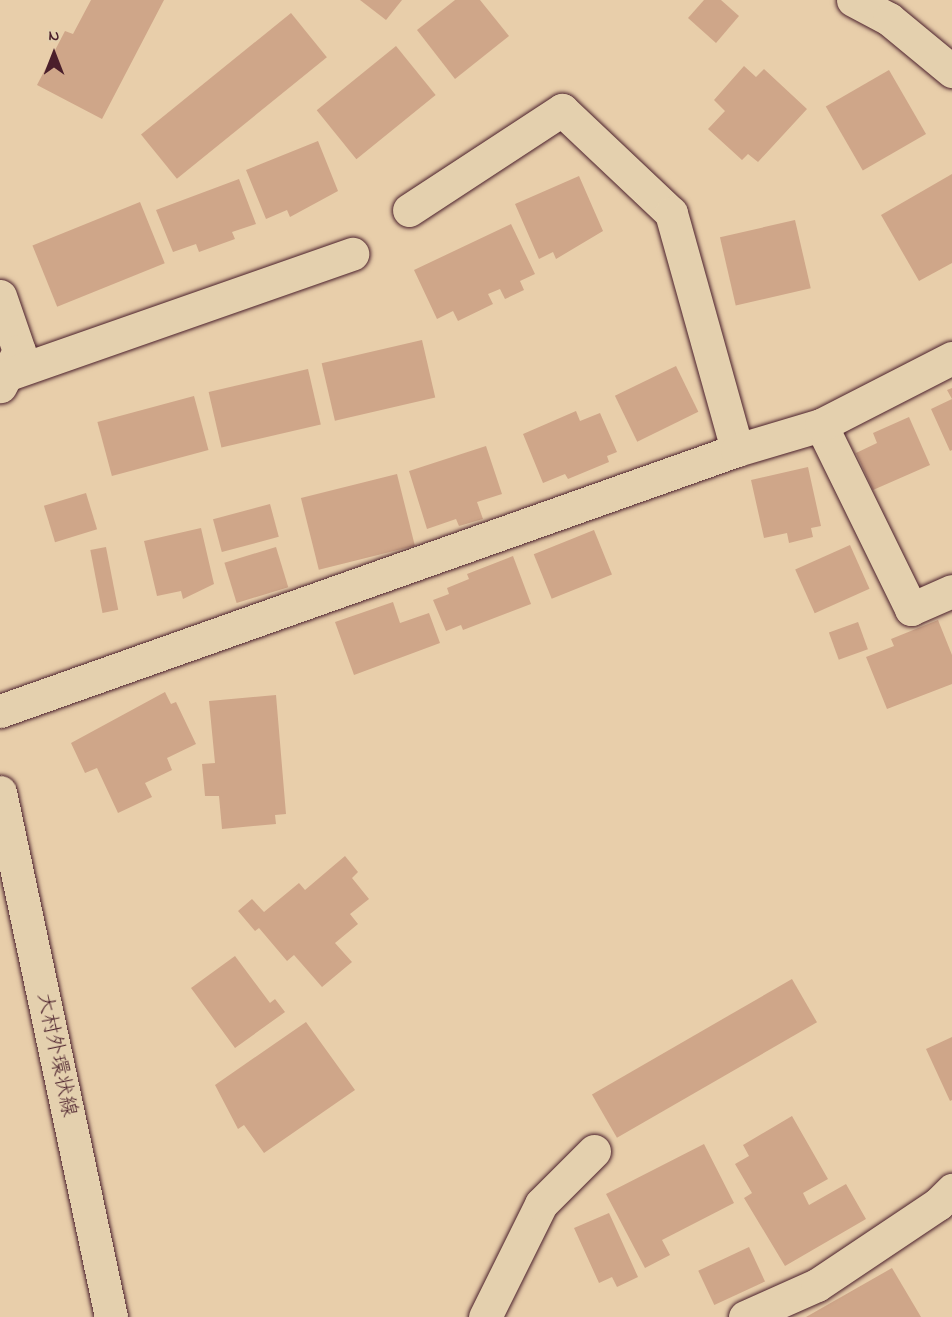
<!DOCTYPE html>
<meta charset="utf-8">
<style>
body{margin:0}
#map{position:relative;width:952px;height:1317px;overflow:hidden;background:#e8ceaa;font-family:"Indie Flower","Klee One",sans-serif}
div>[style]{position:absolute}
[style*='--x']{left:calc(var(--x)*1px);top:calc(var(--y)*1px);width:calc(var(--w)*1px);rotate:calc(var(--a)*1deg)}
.building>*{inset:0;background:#cfa689;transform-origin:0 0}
.roads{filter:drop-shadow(0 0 2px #4a1f2b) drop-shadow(0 0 2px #4a1f2b)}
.street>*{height:33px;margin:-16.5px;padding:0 16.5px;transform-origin:16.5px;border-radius:16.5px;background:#e4d0ae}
.secondary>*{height:33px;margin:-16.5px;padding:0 16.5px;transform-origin:16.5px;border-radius:16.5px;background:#e4d0ae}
span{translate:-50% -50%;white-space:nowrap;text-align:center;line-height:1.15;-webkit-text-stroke:4.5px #e4d0ae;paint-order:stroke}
.street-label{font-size:21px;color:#4a1f2b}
.north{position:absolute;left:24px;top:24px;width:60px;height:60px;-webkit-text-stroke:4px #e4d0ae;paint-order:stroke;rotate:0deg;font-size:16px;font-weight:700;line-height:24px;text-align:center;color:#4a1f2b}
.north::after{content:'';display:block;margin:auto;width:21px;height:27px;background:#4a1f2b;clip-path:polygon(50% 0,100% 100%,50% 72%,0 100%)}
</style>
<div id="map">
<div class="building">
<i style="clip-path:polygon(91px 0,164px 0,102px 119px,37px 85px,65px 31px,73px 34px)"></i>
<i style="clip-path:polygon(360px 0,402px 0,386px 20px)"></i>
<i style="clip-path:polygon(455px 0,480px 0,509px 36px,455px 79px,417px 30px)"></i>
<i style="clip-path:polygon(704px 0,721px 0,739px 16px,716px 43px,688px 18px)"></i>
<i style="left:291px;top:13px;width:57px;height:193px;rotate:51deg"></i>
<i style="left:396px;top:46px;width:63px;height:102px;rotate:51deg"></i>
<i style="clip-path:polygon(744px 66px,756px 77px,764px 69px,807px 109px,758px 162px,748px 154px,742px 160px,708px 129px,725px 111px,714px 100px)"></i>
<i style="left:889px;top:70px;width:74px;height:73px;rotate:60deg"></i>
<i style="clip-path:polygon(318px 141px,338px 191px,290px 217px,287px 210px,266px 219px,246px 170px)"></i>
<i style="clip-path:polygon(952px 174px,952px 263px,919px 281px,881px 215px)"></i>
<i style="clip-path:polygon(579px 176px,603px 231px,556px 259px,553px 252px,539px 259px,515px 204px)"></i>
<i style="clip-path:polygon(239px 179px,256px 224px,232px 232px,235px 239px,199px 252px,196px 244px,173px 252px,156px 210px)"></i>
<i style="left:140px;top:202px;width:66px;height:116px;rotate:68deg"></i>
<i style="left:795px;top:220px;width:70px;height:77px;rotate:77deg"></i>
<i style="clip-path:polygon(511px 224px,535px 274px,520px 281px,524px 290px,505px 299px,500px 289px,488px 294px,493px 304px,458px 321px,453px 311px,437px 319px,414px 270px)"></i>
<i style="left:422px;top:340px;width:59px;height:103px;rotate:77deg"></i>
<i style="left:676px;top:366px;width:51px;height:68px;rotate:64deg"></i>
<i style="left:308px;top:369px;width:57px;height:102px;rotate:77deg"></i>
<i style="clip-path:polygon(952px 388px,952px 450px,950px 451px,931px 409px,952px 399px,947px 390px)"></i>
<i style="left:194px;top:396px;width:56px;height:100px;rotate:75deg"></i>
<i style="clip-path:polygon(576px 411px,580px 421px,600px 413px,617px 452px,607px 456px,609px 462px,568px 479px,565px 474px,543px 483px,523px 434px)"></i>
<i style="clip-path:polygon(909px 417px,930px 465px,873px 490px,856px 453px,877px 443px,873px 433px)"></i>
<i style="clip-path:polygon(486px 446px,502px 494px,477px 502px,483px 519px,459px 526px,456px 519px,427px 529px,409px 471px)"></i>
<i style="clip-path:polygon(808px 467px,821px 526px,811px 528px,813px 537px,789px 543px,787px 533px,764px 538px,751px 480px)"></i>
<i style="left:397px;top:474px;width:74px;height:99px;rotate:76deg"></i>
<i style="left:86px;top:493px;width:38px;height:44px;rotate:73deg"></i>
<i style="left:270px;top:504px;width:34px;height:59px;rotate:75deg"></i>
<i style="clip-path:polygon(201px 528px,214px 584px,183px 599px,181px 591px,157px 596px,144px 541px)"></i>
<i style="left:594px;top:530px;width:48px;height:65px;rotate:68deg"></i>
<i style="left:850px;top:545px;width:48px;height:60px;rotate:66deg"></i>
<i style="left:106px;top:547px;width:64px;height:16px;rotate:79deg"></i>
<i style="left:276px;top:547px;width:42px;height:54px;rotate:73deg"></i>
<i style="clip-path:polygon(513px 556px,531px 604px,463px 630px,461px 625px,446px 631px,433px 600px,449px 594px,447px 588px,469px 579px,467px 574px)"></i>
<i style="clip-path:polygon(393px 602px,400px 623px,429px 613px,440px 643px,354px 675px,335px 622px)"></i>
<i style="clip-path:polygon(938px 620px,952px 655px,952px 684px,887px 709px,866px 657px,894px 646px,891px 639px)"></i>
<i style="left:858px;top:622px;width:29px;height:31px;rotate:70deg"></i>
<i style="clip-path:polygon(165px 692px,171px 704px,176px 702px,196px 744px,167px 758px,172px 770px,145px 783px,152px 797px,118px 813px,97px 768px,85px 773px,71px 743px)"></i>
<i style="clip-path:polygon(276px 695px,286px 814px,275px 815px,276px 824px,222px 829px,219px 796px,205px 796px,202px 764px,215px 763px,209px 701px)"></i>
<i style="clip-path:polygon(345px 856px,358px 872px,352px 878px,369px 899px,350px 914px,358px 924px,335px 943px,352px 962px,322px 987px,294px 955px,287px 961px,259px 928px,255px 931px,238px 911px,252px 899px,264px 912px,299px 883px,305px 890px)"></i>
<i style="clip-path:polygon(235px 956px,270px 1003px,275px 999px,285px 1012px,235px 1048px,191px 988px)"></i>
<i style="left:792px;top:979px;width:50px;height:231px;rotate:60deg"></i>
<i style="clip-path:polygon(306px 1022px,355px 1090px,264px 1153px,244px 1125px,238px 1129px,215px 1085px)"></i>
<i style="clip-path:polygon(952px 1037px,952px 1100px,950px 1101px,926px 1049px)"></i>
<i style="clip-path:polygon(792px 1116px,828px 1179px,803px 1193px,809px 1205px,846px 1184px,866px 1219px,785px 1266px,744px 1198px,752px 1193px,735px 1164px,749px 1156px,743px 1145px)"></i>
<i style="clip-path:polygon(704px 1144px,734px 1203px,662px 1240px,670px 1255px,645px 1268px,606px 1194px)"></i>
<i style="clip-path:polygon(609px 1213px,638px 1277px,617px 1287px,612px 1277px,599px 1283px,574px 1228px)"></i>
<i style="left:749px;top:1247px;width:38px;height:56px;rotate:65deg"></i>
<i style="clip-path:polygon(892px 1268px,921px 1317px,806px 1317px)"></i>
</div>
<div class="roads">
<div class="street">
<i style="--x:853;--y:0;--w:41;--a:27.8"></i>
<i style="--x:889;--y:19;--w:82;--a:39.5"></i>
<i style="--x:409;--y:210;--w:183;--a:-33.2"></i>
<i style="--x:562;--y:110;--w:150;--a:43.4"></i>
<i style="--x:671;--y:213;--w:246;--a:74.4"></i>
<i style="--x:0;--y:296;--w:58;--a:70.9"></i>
<i style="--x:19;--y:351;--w:40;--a:118"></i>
<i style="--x:6;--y:375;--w:367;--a:-19.3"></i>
<i style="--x:821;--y:425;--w:205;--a:63.9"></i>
<i style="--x:911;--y:609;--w:45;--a:-23.7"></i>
<i style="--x:0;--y:711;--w:782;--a:-19.5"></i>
<i style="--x:737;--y:450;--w:88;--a:-16.6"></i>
<i style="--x:821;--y:425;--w:147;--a:-27.1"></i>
<i style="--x:485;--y:1317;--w:126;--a:-63.6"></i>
<i style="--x:541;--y:1204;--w:75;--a:-45"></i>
<i style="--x:745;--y:1317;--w:79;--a:-24"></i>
<i style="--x:817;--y:1285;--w:146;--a:-33.8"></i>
<i style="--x:938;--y:1204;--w:20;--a:-45"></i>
</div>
<div class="secondary">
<i style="--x:0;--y:792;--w:537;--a:78.06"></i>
</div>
</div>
<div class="street-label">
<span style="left:56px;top:1055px;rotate:78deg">大村外環状線</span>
</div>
<div class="north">N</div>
</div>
